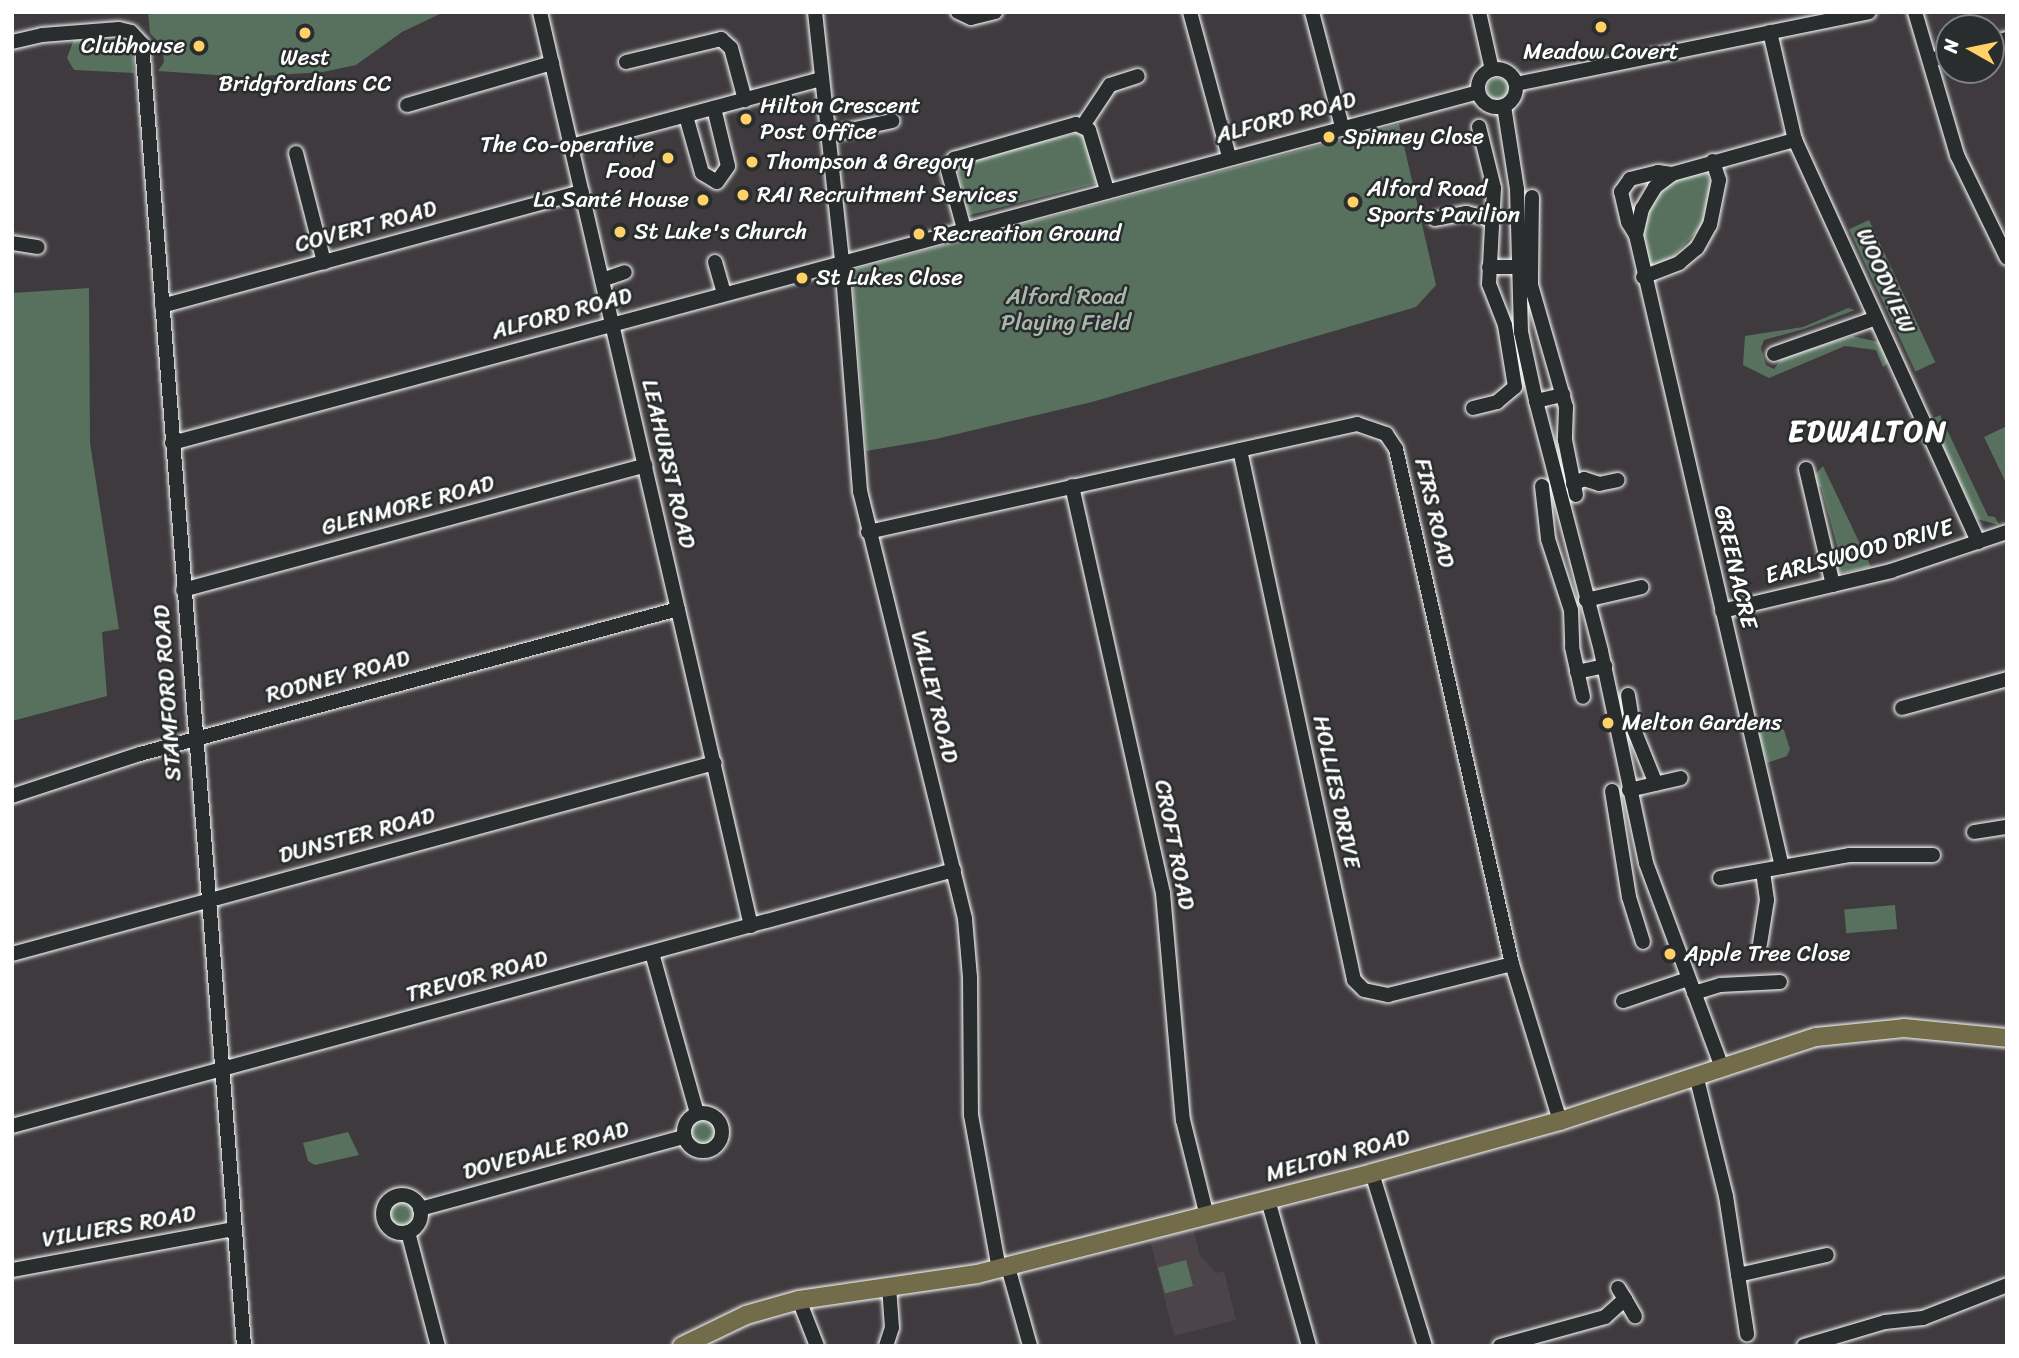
<!DOCTYPE html>
<meta charset="utf-8">
<style>
body{margin:0}
#map{position:relative;width:2019px;height:1358px;overflow:hidden;background:#3e3a3d;font-family:Sriracha,sans-serif}
div>[style]{position:absolute}
[style*='--x']{left:calc(var(--x)*1px);top:calc(var(--y)*1px);width:calc(var(--w)*1px);rotate:calc(var(--a)*1deg)}
.built>*{inset:0;background:#4c4448}
.green>*{inset:0;background:#58715e;transform-origin:0 0}
.round{border-radius:50%}
.roads{filter:drop-shadow(0 0 2px #fff) drop-shadow(0 0 2px #fff)}
.minor>*{height:14px;margin:-7px;padding:0 7px;transform-origin:7px;border-radius:7px;background:#2a2d2e}
.minor>.ring{margin:-7px;padding:0;box-sizing:content-box;background:none;border:14px solid #2a2d2e;border-radius:50%}
.major>*{height:18px;margin:-9px;padding:0 9px;transform-origin:9px;border-radius:9px;background:#736c4b}
.dots>*{width:19px;height:19px;translate:-50% -50%;box-sizing:border-box;border:4px solid #2a2d2e;border-radius:50%}
span{translate:-50% -50%;white-space:nowrap;text-align:center;line-height:1.15;-webkit-text-stroke:5px #2a2d2e;paint-order:stroke}
.poi-label{font-size:23px;color:#fff}
.right{translate:-100% -50%;text-align:right}
.left{translate:0 -50%;text-align:left}
.street-label{font-size:23px;color:#fff}
.park-label{font-size:23px;color:#acb8ae}
.district-label{font-size:30px;color:#fff;font-weight:700;letter-spacing:2px}
.frame{position:absolute;inset:0;border:14px solid #fff;pointer-events:none}
.north{position:absolute;left:1935px;top:14px;width:70px;height:70px;box-sizing:border-box;background:#2a2d2e;border:2px solid #7f8182;border-radius:50%;rotate:279deg;font-size:19px;font-weight:700;line-height:28px;text-align:center;color:#fff}
.north::after{content:'';display:block;margin:auto;width:24px;height:32px;background:#ffd166;clip-path:polygon(50% 0,100% 100%,50% 72%,0 100%)}
</style>
<div id="map">
<div class="built">
<i style="clip-path:polygon(1193px 1229px,1200px 1255px,1216px 1273px,1224px 1271px,1236px 1320px,1174px 1336px,1150px 1240px)"></i>
</div>
<div class="green">
<i style="clip-path:polygon(148px 12px,444px 12px,402px 32px,356px 65px,323px 72px,245px 77px,158px 71px,164px 62px,162px 46px,150px 33px)"></i>
<i style="clip-path:polygon(74px 39px,125px 46px,133px 56px,134px 73px,74px 70px,67px 58px)"></i>
<i class="round" style="left:1487px;top:78px;width:22px;height:22px"></i>
<i style="clip-path:polygon(1399px 124px,1436px 285px,1416px 307px,1092px 402px,936px 439px,866px 451px,852px 275px,855px 269px)"></i>
<i style="left:1084px;top:131px;width:54px;height:132px;rotate:76deg"></i>
<i style="clip-path:polygon(1700px 169px,1707px 173px,1711px 187px,1702px 226px,1669px 261px,1654px 269px,1646px 266px,1641px 238px,1650px 205px,1675px 178px)"></i>
<i style="left:1869px;top:220px;width:157px;height:22px;rotate:65deg"></i>
<i style="clip-path:polygon(89px 288px,90px 443px,119px 629px,102px 632px,107px 696px,12px 721px,12px 293px)"></i>
<i style="clip-path:polygon(1848px 308px,1855px 310px,1804px 329px,1764px 340px,1761px 348px,1766px 365px,1774px 369px,1783px 357px,1852px 336px,1879px 342px,1888px 363px,1883px 367px,1876px 350px,1845px 346px,1769px 378px,1743px 365px,1745px 336px,1803px 327px)"></i>
<i style="clip-path:polygon(1940px 415px,1988px 516px,1995px 517px,1999px 525px,1977px 519px,1930px 420px)"></i>
<i style="clip-path:polygon(2007px 426px,2007px 485px,1984px 437px)"></i>
<i style="clip-path:polygon(1823px 466px,1871px 567px,1836px 574px,1840px 557px,1821px 487px,1813px 485px,1812px 478px)"></i>
<i style="clip-path:polygon(1777px 726px,1784px 730px,1790px 749px,1787px 756px,1767px 763px,1758px 732px)"></i>
<i style="left:1895px;top:905px;width:24px;height:51px;rotate:85deg"></i>
<i class="round" style="left:689px;top:1118px;width:28px;height:28px"></i>
<i style="clip-path:polygon(348px 1132px,359px 1155px,315px 1165px,308px 1161px,303px 1143px)"></i>
<i class="round" style="left:389px;top:1200px;width:28px;height:28px"></i>
<i style="left:1186px;top:1260px;width:27px;height:29px;rotate:75deg"></i>
</div>
<div class="roads">
<div class="minor">
<i style="--x:540;--y:12;--w:938;--a:77"></i>
<i style="--x:815;--y:12;--w:251;--a:83.8"></i>
<i style="--x:842;--y:262;--w:230;--a:85.5"></i>
<i style="--x:860;--y:491;--w:441;--a:76.2"></i>
<i style="--x:965;--y:919;--w:58;--a:85.1"></i>
<i style="--x:970;--y:977;--w:138;--a:89.6"></i>
<i style="--x:971;--y:1115;--w:157;--a:79.7"></i>
<i style="--x:958;--y:12;--w:14;--a:25"></i>
<i style="--x:971;--y:18;--w:25;--a:-14"></i>
<i style="--x:1190;--y:12;--w:150;--a:74.9"></i>
<i style="--x:1312;--y:12;--w:118;--a:75.3"></i>
<i style="--x:1479;--y:12;--w:59;--a:77.4"></i>
<i style="--x:1915;--y:12;--w:149;--a:73.6"></i>
<i style="--x:1957;--y:155;--w:114;--a:64.1"></i>
<i style="--x:1770;--y:32;--w:111;--a:77"></i>
<i style="--x:1795;--y:140;--w:442;--a:65.5"></i>
<i style="--x:12;--y:42;--w:31;--a:-13"></i>
<i style="--x:42;--y:35;--w:77;--a:-4.5"></i>
<i style="--x:119;--y:29;--w:12;--a:14"></i>
<i style="--x:131;--y:32;--w:16;--a:47"></i>
<i style="--x:142;--y:44;--w:1306;--a:85.52"></i>
<i style="--x:1991;--y:43;--w:16;--a:-14"></i>
<i style="--x:1930;--y:60;--w:20;--a:-15"></i>
<i style="--x:626;--y:62;--w:98;--a:-13.6"></i>
<i style="--x:721;--y:39;--w:13;--a:42"></i>
<i style="--x:731;--y:48;--w:54;--a:74.9"></i>
<i class="ring" style="left:1478px;top:69px;width:24px;height:24px"></i>
<i style="--x:1516;--y:84;--w:360;--a:-11.5"></i>
<i style="--x:407;--y:105;--w:151;--a:-16.2"></i>
<i style="--x:1504;--y:106;--w:84;--a:81.1"></i>
<i style="--x:1517;--y:189;--w:143;--a:88.4"></i>
<i style="--x:1521;--y:332;--w:71;--a:77.7"></i>
<i style="--x:1536;--y:401;--w:258;--a:75.4"></i>
<i style="--x:1601;--y:651;--w:217;--a:78"></i>
<i style="--x:1646;--y:863;--w:215;--a:69.6"></i>
<i style="--x:686;--y:116;--w:59;--a:74.3"></i>
<i style="--x:702;--y:173;--w:17;--a:31"></i>
<i style="--x:717;--y:182;--w:19;--a:-55"></i>
<i style="--x:728;--y:166;--w:60;--a:-103.6"></i>
<i style="--x:1084;--y:124;--w:47;--a:-56.3"></i>
<i style="--x:1110;--y:85;--w:29;--a:-18"></i>
<i style="--x:828;--y:135;--w:66;--a:-12.3"></i>
<i style="--x:571;--y:146;--w:259;--a:-15"></i>
<i style="--x:296;--y:153;--w:113;--a:75.6"></i>
<i style="--x:1532;--y:197;--w:88;--a:90.7"></i>
<i style="--x:1531;--y:285;--w:127;--a:74"></i>
<i style="--x:1566;--y:407;--w:33;--a:92"></i>
<i style="--x:1565;--y:440;--w:56;--a:78.7"></i>
<i style="--x:1435;--y:219;--w:32;--a:-11"></i>
<i style="--x:1466;--y:213;--w:25;--a:14"></i>
<i style="--x:964;--y:229;--w:61;--a:-105.2"></i>
<i style="--x:948;--y:170;--w:13;--a:-61"></i>
<i style="--x:954;--y:159;--w:127;--a:-16"></i>
<i style="--x:1076;--y:124;--w:14;--a:25"></i>
<i style="--x:1089;--y:130;--w:63;--a:73.3"></i>
<i style="--x:1636;--y:235;--w:15;--a:-122"></i>
<i style="--x:1628;--y:222;--w:31;--a:-103"></i>
<i style="--x:1621;--y:192;--w:16;--a:-55"></i>
<i style="--x:1630;--y:179;--w:29;--a:-14"></i>
<i style="--x:1658;--y:172;--w:14;--a:8"></i>
<i style="--x:12;--y:243;--w:26;--a:9"></i>
<i style="--x:715;--y:262;--w:33;--a:74"></i>
<i style="--x:1489;--y:267;--w:28;--a:0"></i>
<i style="--x:1643;--y:277;--w:39;--a:-21"></i>
<i style="--x:1679;--y:263;--w:23;--a:-40"></i>
<i style="--x:1697;--y:248;--w:26;--a:-61"></i>
<i style="--x:1710;--y:225;--w:46;--a:-78.7"></i>
<i style="--x:1719;--y:180;--w:20;--a:-108"></i>
<i style="--x:602;--y:280;--w:24;--a:-19"></i>
<i style="--x:162;--y:306;--w:435;--a:-15.2"></i>
<i style="--x:1774;--y:354;--w:108;--a:-19.4"></i>
<i style="--x:1536;--y:401;--w:28;--a:-13"></i>
<i style="--x:1473;--y:408;--w:25;--a:-14"></i>
<i style="--x:1497;--y:402;--w:23;--a:-40"></i>
<i style="--x:1515;--y:387;--w:63;--a:-99.2"></i>
<i style="--x:1505;--y:325;--w:44;--a:-111.3"></i>
<i style="--x:1489;--y:284;--w:96;--a:-87"></i>
<i style="--x:1494;--y:188;--w:63;--a:-103.8"></i>
<i style="--x:172;--y:443;--w:1352;--a:-15.04"></i>
<i style="--x:1240;--y:450;--w:542;--a:77.86"></i>
<i style="--x:1354;--y:980;--w:14;--a:45"></i>
<i style="--x:1364;--y:990;--w:25;--a:12"></i>
<i style="--x:1388;--y:995;--w:128;--a:-14"></i>
<i style="--x:1806;--y:469;--w:119;--a:76.9"></i>
<i style="--x:1573;--y:484;--w:12;--a:-24"></i>
<i style="--x:1584;--y:479;--w:16;--a:18"></i>
<i style="--x:1599;--y:484;--w:19;--a:-12"></i>
<i style="--x:1072;--y:486;--w:417;--a:77.4"></i>
<i style="--x:1163;--y:893;--w:228;--a:85"></i>
<i style="--x:1183;--y:1120;--w:99;--a:76"></i>
<i style="--x:1542;--y:486;--w:53;--a:83.5"></i>
<i style="--x:1548;--y:539;--w:75;--a:72.1"></i>
<i style="--x:1571;--y:610;--w:37;--a:88"></i>
<i style="--x:1572;--y:647;--w:51;--a:77.6"></i>
<i style="--x:868;--y:532;--w:501;--a:-12.45"></i>
<i style="--x:1357;--y:424;--w:31;--a:19"></i>
<i style="--x:1386;--y:434;--w:18;--a:56"></i>
<i style="--x:1396;--y:449;--w:528;--a:77.31"></i>
<i style="--x:1512;--y:964;--w:164;--a:73"></i>
<i style="--x:183;--y:590;--w:479;--a:-15.1"></i>
<i style="--x:1586;--y:600;--w:57;--a:-13.1"></i>
<i style="--x:1722;--y:611;--w:174;--a:-13.3"></i>
<i style="--x:1891;--y:571;--w:122;--a:-18.6"></i>
<i style="--x:1577;--y:672;--w:29;--a:-12"></i>
<i style="--x:1628;--y:695;--w:32;--a:81"></i>
<i style="--x:1633;--y:727;--w:61;--a:68"></i>
<i style="--x:1902;--y:708;--w:109;--a:-15.4"></i>
<i style="--x:1629;--y:790;--w:53;--a:-13"></i>
<i style="--x:1612;--y:791;--w:107;--a:80.9"></i>
<i style="--x:1629;--y:897;--w:47;--a:72.7"></i>
<i style="--x:12;--y:796;--w:135;--a:-18.2"></i>
<i style="--x:140;--y:754;--w:557;--a:-15.08"></i>
<i style="--x:1974;--y:832;--w:33;--a:-9"></i>
<i style="--x:1782;--y:867;--w:649;--a:-103.01"></i>
<i style="--x:1636;--y:235;--w:27;--a:-77"></i>
<i style="--x:1642;--y:209;--w:26;--a:-59"></i>
<i style="--x:1655;--y:187;--w:21;--a:-37"></i>
<i style="--x:1672;--y:174;--w:128;--a:-15.5"></i>
<i style="--x:1720;--y:878;--w:131;--a:-10.1"></i>
<i style="--x:1849;--y:855;--w:84;--a:0"></i>
<i style="--x:1760;--y:944;--w:45;--a:-81"></i>
<i style="--x:1767;--y:900;--w:29;--a:-98"></i>
<i style="--x:652;--y:953;--w:166;--a:74.3"></i>
<i style="--x:12;--y:954;--w:728;--a:-15.22"></i>
<i style="--x:1694;--y:993;--w:27;--a:-17"></i>
<i style="--x:1720;--y:985;--w:60;--a:-2.9"></i>
<i style="--x:1623;--y:1001;--w:69;--a:-18.7"></i>
<i style="--x:1696;--y:1075;--w:125;--a:76.1"></i>
<i style="--x:1726;--y:1196;--w:140;--a:81.3"></i>
<i class="ring" style="left:684px;top:1113px;width:24px;height:24px"></i>
<i style="--x:12;--y:1126;--w:976;--a:-15.2"></i>
<i style="--x:1372;--y:1173;--w:181;--a:73"></i>
<i class="ring" style="left:383px;top:1195px;width:24px;height:24px"></i>
<i style="--x:1268;--y:1200;--w:152;--a:74.3"></i>
<i style="--x:420;--y:1209;--w:274;--a:-15.3"></i>
<i style="--x:408;--y:1232;--w:118;--a:75.3"></i>
<i style="--x:1008;--y:1267;--w:82;--a:74.4"></i>
<i style="--x:12;--y:1270;--w:226;--a:-10.5"></i>
<i style="--x:1738;--y:1275;--w:91;--a:-12.7"></i>
<i style="--x:1625;--y:1299;--w:20;--a:60"></i>
<i style="--x:799;--y:1300;--w:49;--a:68.6"></i>
<i style="--x:886;--y:1346;--w:19;--a:-72"></i>
<i style="--x:892;--y:1328;--w:42;--a:-94.1"></i>
<i style="--x:1500;--y:1346;--w:109;--a:-15.4"></i>
<i style="--x:1605;--y:1317;--w:27;--a:-42"></i>
<i style="--x:1625;--y:1299;--w:13;--a:-122"></i>
<i style="--x:1804;--y:1346;--w:84;--a:-16.5"></i>
<i style="--x:1885;--y:1322;--w:38;--a:-6"></i>
<i style="--x:1923;--y:1318;--w:90;--a:-21.4"></i>
</div>
<div class="major">
<i style="--x:682;--y:1346;--w:71;--a:-25.8"></i>
<i style="--x:746;--y:1315;--w:55;--a:-15.8"></i>
<i style="--x:799;--y:1300;--w:180;--a:-8.3"></i>
<i style="--x:977;--y:1274;--w:408;--a:-14.3"></i>
<i style="--x:1372;--y:1173;--w:195;--a:-15.5"></i>
<i style="--x:1560;--y:1121;--w:269;--a:-18.2"></i>
<i style="--x:1816;--y:1037;--w:88;--a:-5.8"></i>
<i style="--x:1904;--y:1028;--w:103;--a:5.5"></i>
</div>
</div>
<div class="dots">
<i style="left:1601px;top:27px;background:#ffd166"></i>
<i style="left:305px;top:33px;background:#ffd166"></i>
<i style="left:199px;top:46px;background:#ffd166"></i>
<i style="left:746px;top:119px;background:#ffd166"></i>
<i style="left:1329px;top:137px;background:#ffd166"></i>
<i style="left:668px;top:158px;background:#ffd166"></i>
<i style="left:752px;top:162px;background:#ffd166"></i>
<i style="left:743px;top:195px;background:#ffd166"></i>
<i style="left:703px;top:200px;background:#ffd166"></i>
<i style="left:1353px;top:202px;background:#ffd166"></i>
<i style="left:620px;top:232px;background:#ffd166"></i>
<i style="left:919px;top:234px;background:#ffd166"></i>
<i style="left:802px;top:278px;background:#ffd166"></i>
<i style="left:1608px;top:723px;background:#ffd166"></i>
<i style="left:1670px;top:954px;background:#ffd166"></i>
</div>
<div class="poi-label">
<span class="right" style="left:185px;top:46px">Clubhouse</span>
<span style="left:1601px;top:52px">Meadow Covert</span>
<span style="left:305px;top:71px">West<br>Bridgfordians CC</span>
<span class="left" style="left:760px;top:119px">Hilton Crescent<br>Post Office</span>
<span class="left" style="left:1343px;top:137px">Spinney Close</span>
<span class="right" style="left:654px;top:158px">The Co-operative<br>Food</span>
<span class="left" style="left:766px;top:162px">Thompson &amp; Gregory</span>
<span class="left" style="left:1367px;top:202px">Alford Road<br>Sports Pavilion</span>
<span class="left" style="left:757px;top:195px">RAI Recruitment Services</span>
<span class="right" style="left:689px;top:200px">La Santé House</span>
<span class="left" style="left:634px;top:232px">St Luke's Church</span>
<span class="left" style="left:933px;top:234px">Recreation Ground</span>
<span class="left" style="left:816px;top:278px">St Lukes Close</span>
<span class="left" style="left:1622px;top:723px">Melton Gardens</span>
<span class="left" style="left:1684px;top:954px">Apple Tree Close</span>
</div>
<div class="street-label">
<span style="left:1286px;top:118px;rotate:-15deg">ALFORD ROAD</span>
<span style="left:366px;top:227px;rotate:-15deg">COVERT ROAD</span>
<span style="left:1885px;top:281px;rotate:66deg">WOODVIEW</span>
<span style="left:562px;top:314px;rotate:-15deg">ALFORD ROAD</span>
<span style="left:668px;top:464px;rotate:77deg">LEAHURST ROAD</span>
<span style="left:408px;top:506px;rotate:-15deg">GLENMORE ROAD</span>
<span style="left:1434px;top:513px;rotate:77deg">FIRS ROAD</span>
<span style="left:1859px;top:552px;rotate:-15deg">EARLSWOOD DRIVE</span>
<span style="left:1735px;top:567px;rotate:77deg">GREENACRE</span>
<span style="left:338px;top:677px;rotate:-15deg">RODNEY ROAD</span>
<span style="left:168px;top:693px;rotate:-94deg">STAMFORD ROAD</span>
<span style="left:934px;top:697px;rotate:76deg">VALLEY ROAD</span>
<span style="left:1336px;top:792px;rotate:78deg">HOLLIES DRIVE</span>
<span style="left:357px;top:836px;rotate:-15deg">DUNSTER ROAD</span>
<span style="left:1174px;top:845px;rotate:79deg">CROFT ROAD</span>
<span style="left:477px;top:977px;rotate:-15deg">TREVOR ROAD</span>
<span style="left:546px;top:1151px;rotate:-15deg">DOVEDALE ROAD</span>
<span style="left:1338px;top:1156px;rotate:-15deg">MELTON ROAD</span>
<span style="left:119px;top:1227px;rotate:-10deg">VILLIERS ROAD</span>
</div>
<div class="park-label">
<span style="left:1066px;top:310px">Alford Road<br>Playing Field</span>
</div>
<div class="district-label">
<span style="left:1868px;top:431px">EDWALTON</span>
</div>
<div class="frame"></div>
<div class="north">N</div>
</div>
